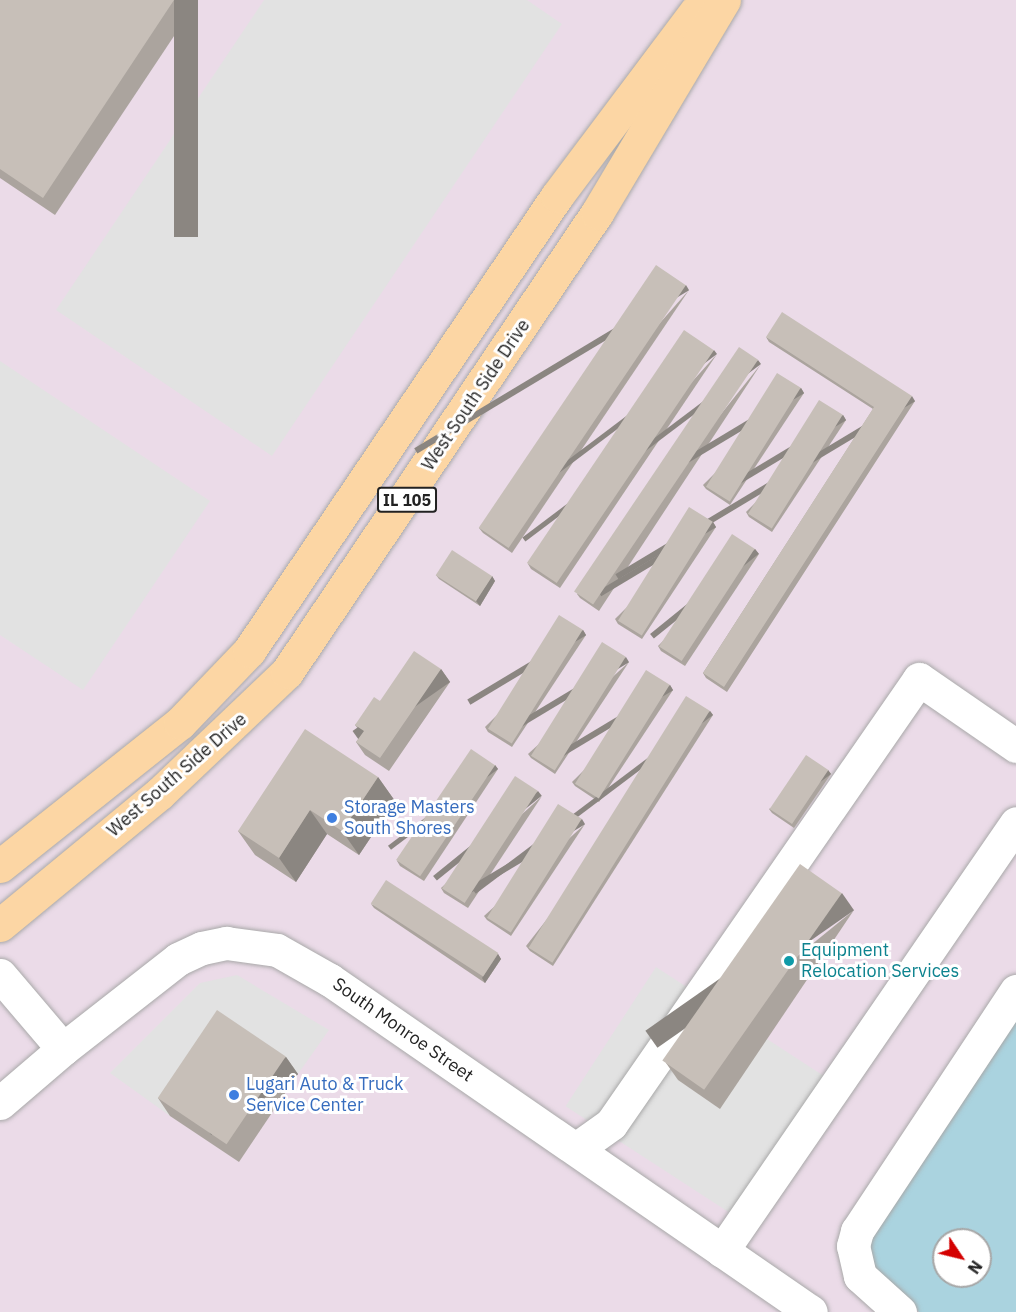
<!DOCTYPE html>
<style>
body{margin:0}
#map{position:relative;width:1016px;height:1312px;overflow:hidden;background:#f2efe9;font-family:"IBM Plex Sans",sans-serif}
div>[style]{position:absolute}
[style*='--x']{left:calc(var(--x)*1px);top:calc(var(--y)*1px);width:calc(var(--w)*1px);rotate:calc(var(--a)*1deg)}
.industrial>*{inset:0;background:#ebdbe8}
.parking>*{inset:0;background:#e2e2e2;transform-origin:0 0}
.water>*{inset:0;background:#aad3df}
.roads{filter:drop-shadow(0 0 2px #a9a9a9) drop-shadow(0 0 2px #a9a9a9)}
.minor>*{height:33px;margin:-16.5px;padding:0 16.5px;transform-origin:16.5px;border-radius:16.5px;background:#fff}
.major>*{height:33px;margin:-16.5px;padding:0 16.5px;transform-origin:16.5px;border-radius:16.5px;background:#fcd6a4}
.wall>*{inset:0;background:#aba49e}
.shaded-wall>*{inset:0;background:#8b8681;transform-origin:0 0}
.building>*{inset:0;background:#c7bfb8;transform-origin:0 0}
.dots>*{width:16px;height:16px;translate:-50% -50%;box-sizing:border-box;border:3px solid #fff;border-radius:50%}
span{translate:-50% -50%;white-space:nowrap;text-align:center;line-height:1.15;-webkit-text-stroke:6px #fff;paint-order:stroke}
.shield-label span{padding:2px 4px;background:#fff;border:2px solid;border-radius:4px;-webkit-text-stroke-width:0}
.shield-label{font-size:16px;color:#222;font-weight:700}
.street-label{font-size:18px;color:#222}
.shop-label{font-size:18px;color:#366cbe}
.left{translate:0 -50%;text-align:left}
.culture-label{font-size:18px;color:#0d838f}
.north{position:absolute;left:932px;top:1228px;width:60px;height:60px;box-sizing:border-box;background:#fff;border:2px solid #a7a7a7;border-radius:50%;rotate:125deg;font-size:16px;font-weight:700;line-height:24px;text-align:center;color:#222}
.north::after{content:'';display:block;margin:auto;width:21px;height:27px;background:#d40000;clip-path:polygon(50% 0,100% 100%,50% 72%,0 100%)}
</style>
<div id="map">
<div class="industrial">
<i style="clip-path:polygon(evenodd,0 0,1016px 0,1016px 1312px,0 1312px,0 0,944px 1240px,980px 1240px,980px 1276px,944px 1276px,944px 1240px)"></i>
</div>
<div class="parking">
<i style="clip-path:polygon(264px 0,527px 0,562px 24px,272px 456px,56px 310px)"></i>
<i style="clip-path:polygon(0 361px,210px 501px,83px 690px,0 635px)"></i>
<i style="left:656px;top:967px;width:224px;height:166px;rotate:33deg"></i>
<i style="clip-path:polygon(237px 975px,329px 1030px,298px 1074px,229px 1027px,170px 1116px,110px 1073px,200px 983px)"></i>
</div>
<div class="water">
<i style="clip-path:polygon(evenodd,1016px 1017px,1016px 1312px,919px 1312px,877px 1276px,869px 1242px,1016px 1017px,944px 1240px,980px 1240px,980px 1276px,944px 1276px,944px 1240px)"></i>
</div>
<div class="roads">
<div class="minor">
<i style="--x:0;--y:975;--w:97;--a:49.6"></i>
<i style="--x:63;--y:1049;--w:146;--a:-38"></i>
<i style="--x:178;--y:959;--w:26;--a:-25"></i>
<i style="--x:202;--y:948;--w:25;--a:-12"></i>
<i style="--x:226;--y:943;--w:51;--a:7.8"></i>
<i style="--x:277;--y:950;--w:61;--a:29.5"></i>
<i style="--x:330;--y:980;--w:584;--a:34.61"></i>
<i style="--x:0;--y:1103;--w:83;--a:-40.6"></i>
<i style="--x:576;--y:1149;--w:43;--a:-35.5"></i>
<i style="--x:611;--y:1124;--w:541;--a:-55.31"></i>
<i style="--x:919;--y:679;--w:118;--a:34.6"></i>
<i style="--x:722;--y:1251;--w:519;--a:-55.51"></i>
<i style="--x:900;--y:1312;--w:54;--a:-138"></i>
<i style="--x:860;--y:1276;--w:31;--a:-103"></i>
<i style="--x:853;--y:1246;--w:16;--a:-75"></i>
<i style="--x:857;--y:1231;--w:288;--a:-56.5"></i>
</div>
<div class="major">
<i style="--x:0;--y:866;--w:230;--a:-38.5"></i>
<i style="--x:180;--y:723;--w:100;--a:-46.2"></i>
<i style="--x:249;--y:651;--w:549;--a:-55.91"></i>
<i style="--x:557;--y:196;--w:231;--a:-53.1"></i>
<i style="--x:0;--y:925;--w:207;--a:-39.5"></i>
<i style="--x:160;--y:793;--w:175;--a:-43.6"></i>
<i style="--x:287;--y:672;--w:554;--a:-55.97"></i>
<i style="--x:597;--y:213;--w:248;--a:-59.2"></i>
</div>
</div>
<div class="wall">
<i style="clip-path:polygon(0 0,198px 0,55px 215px,0 178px)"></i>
<i style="clip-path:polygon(689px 290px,512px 553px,483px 533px,479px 528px)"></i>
<i style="clip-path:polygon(766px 337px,915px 401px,727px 692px,706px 678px,703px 673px,873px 409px,769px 342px)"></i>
<i style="clip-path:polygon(717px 354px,560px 588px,531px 569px,528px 564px)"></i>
<i style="clip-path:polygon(761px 364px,599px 611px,580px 598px,577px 594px)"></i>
<i style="clip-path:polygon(801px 388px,804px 393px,730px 505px,706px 489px,703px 485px)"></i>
<i style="clip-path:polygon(843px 415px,846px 420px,772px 532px,749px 517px,746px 512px)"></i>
<i style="clip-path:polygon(713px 522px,716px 527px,642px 639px,618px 624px,615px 619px)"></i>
<i style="clip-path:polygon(755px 549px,759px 554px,685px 666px,661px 651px,658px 646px)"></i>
<i style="clip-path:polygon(436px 575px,492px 576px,495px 581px,480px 606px,439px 579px)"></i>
<i style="clip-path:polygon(583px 630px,586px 635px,512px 747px,488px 732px,485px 727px)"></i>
<i style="clip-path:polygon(629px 662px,555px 774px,531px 758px,528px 754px)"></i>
<i style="clip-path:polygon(441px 669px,450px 682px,389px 771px,365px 755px,356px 742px,362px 734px,355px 725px,380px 701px)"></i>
<i style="clip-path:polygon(670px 685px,673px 690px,599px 802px,575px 786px,572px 782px)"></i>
<i style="clip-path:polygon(710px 711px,713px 715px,553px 966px,530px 951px,526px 946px)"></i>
<i style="clip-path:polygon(495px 765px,498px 769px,424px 881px,400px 866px,397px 861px)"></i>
<i style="clip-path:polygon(828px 770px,831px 774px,794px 828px,772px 813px,769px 809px)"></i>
<i style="clip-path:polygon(378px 777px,395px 801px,359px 855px,327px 834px,296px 882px,255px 855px,238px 831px)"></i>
<i style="clip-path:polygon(542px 796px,468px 908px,444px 893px,441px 888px)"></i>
<i style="clip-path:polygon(585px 824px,511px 936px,487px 920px,484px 916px)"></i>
<i style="clip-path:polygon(371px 904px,498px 954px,501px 959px,485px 983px,374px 908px)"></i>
<i style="clip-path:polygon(854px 910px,720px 1109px,678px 1080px,666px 1063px)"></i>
<i style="clip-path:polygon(286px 1057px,298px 1074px,239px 1162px,170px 1116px,158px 1098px)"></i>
</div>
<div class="shaded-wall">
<i style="left:174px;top:0;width:24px;height:237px"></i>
<i style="left:686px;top:285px;width:6px;height:317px;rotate:59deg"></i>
<i style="left:714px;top:350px;width:5px;height:281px;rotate:53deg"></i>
<i style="left:758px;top:360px;width:5px;height:295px;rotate:53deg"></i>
<i style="left:801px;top:388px;width:6px;height:135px;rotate:59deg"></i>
<i style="left:912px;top:396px;width:6px;height:346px;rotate:59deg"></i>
<i style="left:843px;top:415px;width:6px;height:135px;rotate:59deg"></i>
<i style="left:713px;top:522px;width:6px;height:134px;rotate:59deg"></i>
<i style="left:755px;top:549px;width:6px;height:135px;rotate:51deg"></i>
<i style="clip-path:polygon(492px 576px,495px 581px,480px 606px,476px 601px)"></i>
<i style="left:583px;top:630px;width:6px;height:135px;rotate:59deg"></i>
<i style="left:626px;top:657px;width:6px;height:134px;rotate:59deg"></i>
<i style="left:441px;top:669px;width:16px;height:108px;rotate:55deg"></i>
<i style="left:670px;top:685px;width:6px;height:134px;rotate:59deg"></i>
<i style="left:710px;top:711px;width:5px;height:297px;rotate:53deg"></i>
<i style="left:495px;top:765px;width:5px;height:134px;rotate:53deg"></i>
<i style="left:828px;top:770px;width:5px;height:65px;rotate:53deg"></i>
<i style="clip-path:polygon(378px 777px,395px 801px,359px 855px,342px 831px)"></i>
<i style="left:538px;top:791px;width:6px;height:135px;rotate:51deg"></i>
<i style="clip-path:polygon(310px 810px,327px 834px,296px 882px,279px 858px)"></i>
<i style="left:582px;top:819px;width:6px;height:134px;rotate:59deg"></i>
<i style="left:842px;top:893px;width:21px;height:240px;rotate:55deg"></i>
<i style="clip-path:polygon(498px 954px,501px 959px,485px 983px,482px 978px)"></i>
<i style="left:286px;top:1057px;width:21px;height:106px;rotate:55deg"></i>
</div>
<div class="building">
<i style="clip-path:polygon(0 0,174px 0,43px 198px,0 169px)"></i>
<i style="left:656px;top:265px;width:36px;height:317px;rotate:34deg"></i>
<i style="clip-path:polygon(782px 312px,912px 396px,724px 687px,703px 673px,874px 407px,766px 337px)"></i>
<i style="left:684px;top:330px;width:36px;height:281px;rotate:34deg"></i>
<i style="left:739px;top:347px;width:23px;height:295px;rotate:34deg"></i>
<i style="left:777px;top:373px;width:28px;height:134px;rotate:32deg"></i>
<i style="left:819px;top:400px;width:28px;height:134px;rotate:32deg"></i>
<i style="left:689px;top:507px;width:28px;height:134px;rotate:32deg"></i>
<i style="left:732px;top:534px;width:27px;height:134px;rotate:33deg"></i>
<i style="left:452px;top:550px;width:48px;height:30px;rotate:33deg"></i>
<i style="left:559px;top:615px;width:28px;height:134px;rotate:32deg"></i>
<i style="left:602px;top:642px;width:28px;height:134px;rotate:32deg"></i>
<i style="clip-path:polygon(414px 651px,441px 669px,380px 758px,356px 742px,364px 731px,355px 725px,374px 697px,380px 701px)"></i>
<i style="left:646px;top:670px;width:28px;height:134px;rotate:32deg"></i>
<i style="left:686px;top:696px;width:28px;height:297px;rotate:32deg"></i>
<i style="clip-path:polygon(305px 729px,378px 777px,342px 831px,310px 810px,279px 858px,238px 831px)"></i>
<i style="left:471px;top:749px;width:29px;height:134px;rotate:34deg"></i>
<i style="left:806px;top:755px;width:27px;height:65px;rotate:34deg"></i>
<i style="left:515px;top:776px;width:27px;height:134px;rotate:33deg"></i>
<i style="left:558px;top:804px;width:28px;height:134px;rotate:32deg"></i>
<i style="left:800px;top:864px;width:51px;height:240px;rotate:35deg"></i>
<i style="left:386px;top:880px;width:134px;height:28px;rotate:33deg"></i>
<i style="left:217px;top:1010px;width:83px;height:106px;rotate:34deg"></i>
</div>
<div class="dots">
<i style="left:332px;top:818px;background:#3f7fe0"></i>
<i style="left:789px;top:961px;background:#0f9aa8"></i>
<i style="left:234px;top:1095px;background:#3f7fe0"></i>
</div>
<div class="shield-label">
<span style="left:407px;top:500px">IL 105</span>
</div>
<div class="street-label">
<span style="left:476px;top:395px;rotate:-56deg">West South Side Drive</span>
<span style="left:177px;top:775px;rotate:-41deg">West South Side Drive</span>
<span style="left:403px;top:1030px;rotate:35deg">South Monroe Street</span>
</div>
<div class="shop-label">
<span class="left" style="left:344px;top:818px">Storage Masters<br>South Shores</span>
<span class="left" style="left:246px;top:1095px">Lugari Auto &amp; Truck<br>Service Center</span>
</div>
<div class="culture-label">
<span class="left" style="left:801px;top:961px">Equipment<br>Relocation Services</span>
</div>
<div class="north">N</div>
</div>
